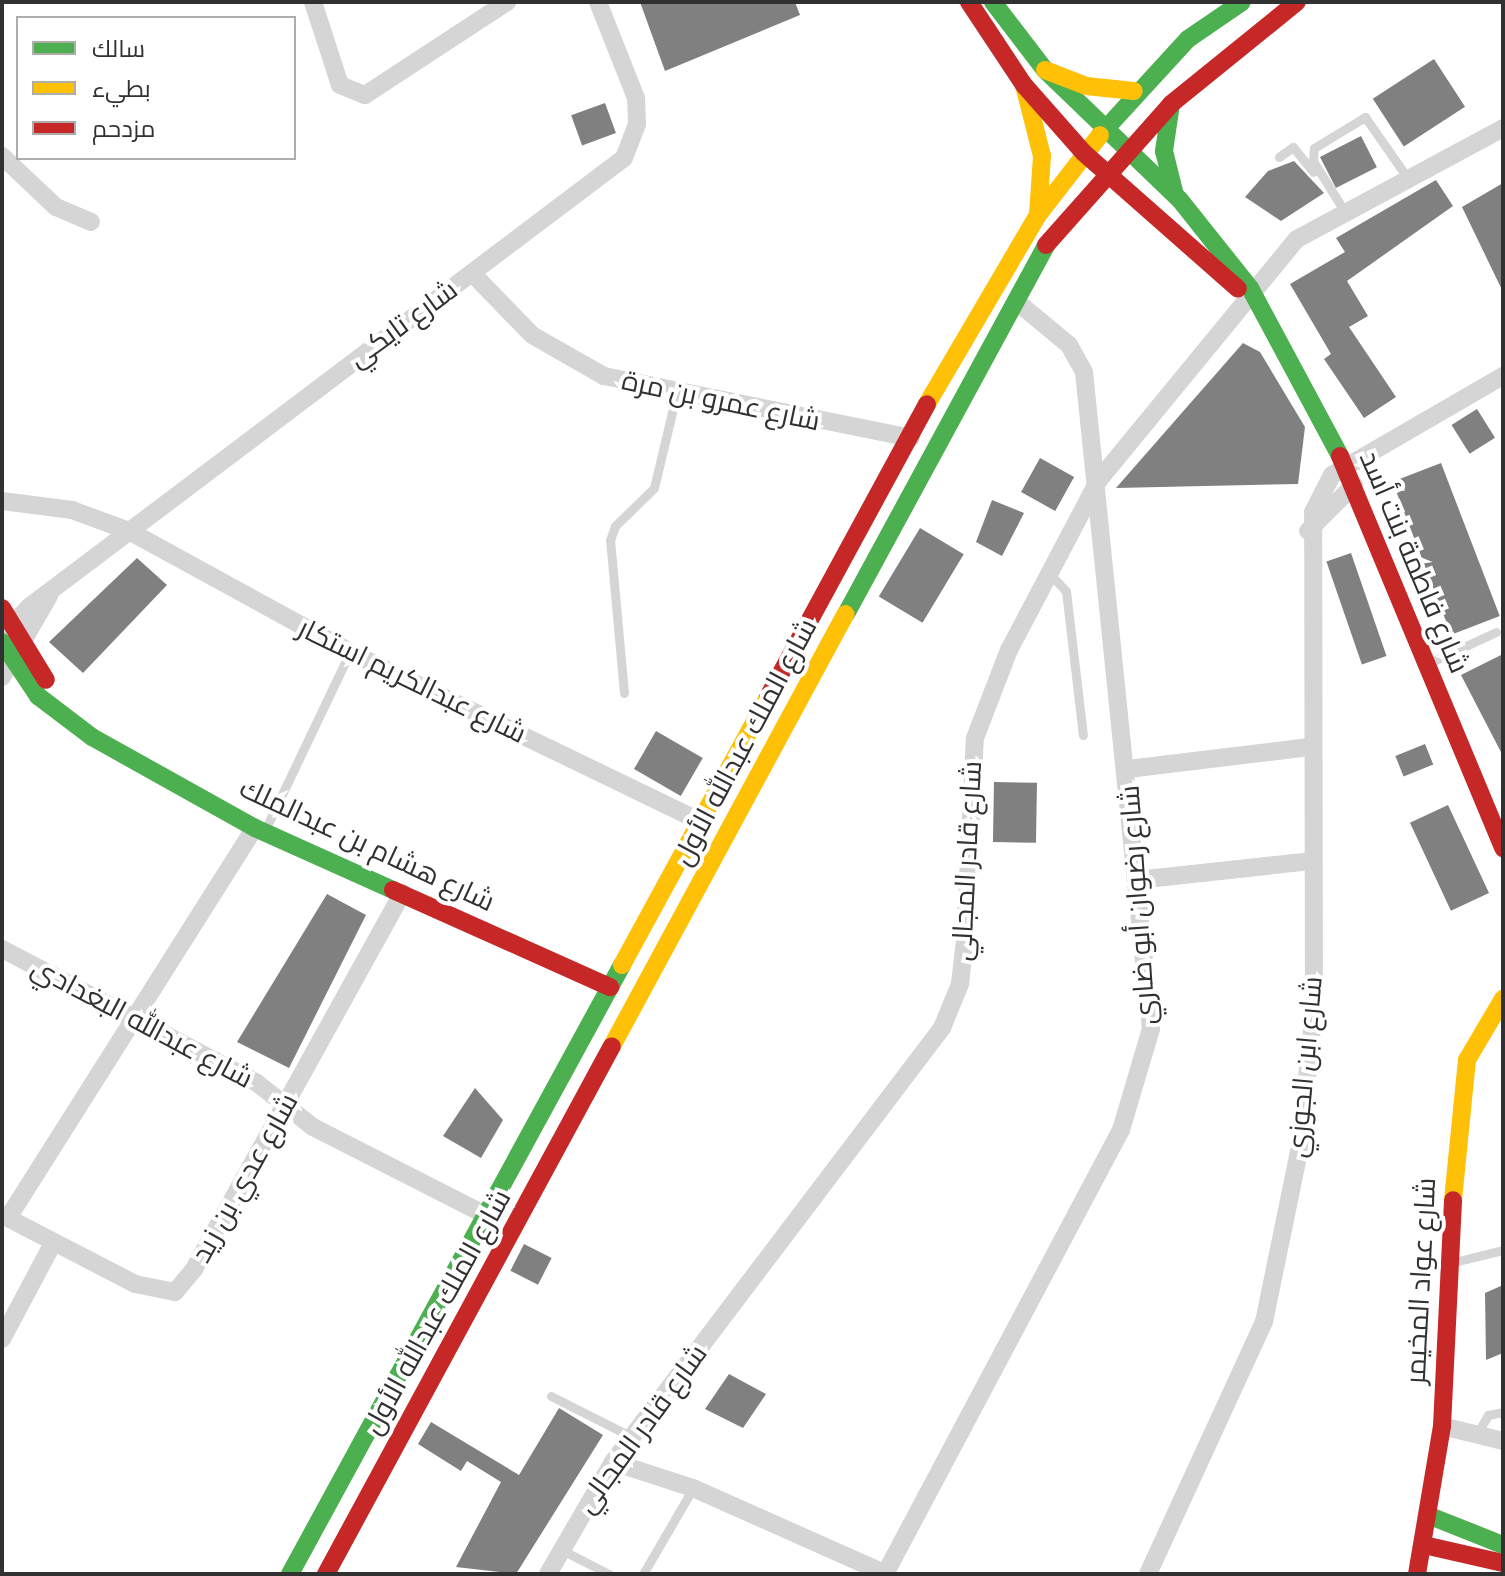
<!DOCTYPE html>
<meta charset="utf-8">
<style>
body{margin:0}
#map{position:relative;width:1505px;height:1576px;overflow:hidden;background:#fff;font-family:Signika,Cairo,sans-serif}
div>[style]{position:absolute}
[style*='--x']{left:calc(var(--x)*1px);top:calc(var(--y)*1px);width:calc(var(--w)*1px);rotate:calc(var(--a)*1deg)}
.building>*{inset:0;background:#808080;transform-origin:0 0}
.lane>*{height:9px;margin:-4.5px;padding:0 4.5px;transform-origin:4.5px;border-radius:4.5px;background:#d5d5d5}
.street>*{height:18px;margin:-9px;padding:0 9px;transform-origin:9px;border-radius:9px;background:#d5d5d5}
.fast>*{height:18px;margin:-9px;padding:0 9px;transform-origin:9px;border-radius:9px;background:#4caf50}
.slow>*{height:18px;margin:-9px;padding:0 9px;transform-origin:9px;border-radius:9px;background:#ffc107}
.jam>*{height:18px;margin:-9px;padding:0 9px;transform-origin:9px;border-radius:9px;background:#c62828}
span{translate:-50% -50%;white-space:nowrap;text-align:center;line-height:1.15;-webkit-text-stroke:8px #fff;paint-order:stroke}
.street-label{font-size:28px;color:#313131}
.frame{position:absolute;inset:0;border:4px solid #313131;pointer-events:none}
.legend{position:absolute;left:16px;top:16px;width:280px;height:144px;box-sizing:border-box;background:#fff;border:2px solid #adadad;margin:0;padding:10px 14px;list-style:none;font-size:24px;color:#313131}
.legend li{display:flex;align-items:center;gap:16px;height:40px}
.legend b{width:40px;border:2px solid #adadad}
</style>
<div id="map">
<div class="building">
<i style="clip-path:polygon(640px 2px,795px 2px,800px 15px,665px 71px)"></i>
<i style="left:1434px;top:59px;width:57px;height:73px;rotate:57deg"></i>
<i style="left:605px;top:103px;width:32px;height:36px;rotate:70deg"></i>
<i style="left:1361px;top:136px;width:35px;height:46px;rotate:63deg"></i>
<i style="clip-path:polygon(1294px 161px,1324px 193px,1281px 221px,1245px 197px,1268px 171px)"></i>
<i style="clip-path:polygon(1436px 180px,1453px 206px,1347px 281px,1368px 316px,1349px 327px,1396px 397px,1364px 418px,1324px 359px,1331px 354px,1290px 284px,1345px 252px,1336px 238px)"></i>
<i style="clip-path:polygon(1503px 183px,1503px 292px,1462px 207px)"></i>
<i style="clip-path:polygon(1243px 343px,1260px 352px,1305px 427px,1298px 484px,1116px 488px)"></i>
<i style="left:1477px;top:409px;width:34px;height:30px;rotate:58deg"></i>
<i style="left:1040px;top:458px;width:39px;height:39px;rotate:29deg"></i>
<i style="left:1441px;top:463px;width:164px;height:52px;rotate:69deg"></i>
<i style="clip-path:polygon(992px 500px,1024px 513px,1002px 556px,976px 542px)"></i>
<i style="left:920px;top:528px;width:51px;height:80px;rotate:31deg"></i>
<i style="left:1351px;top:553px;width:109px;height:26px;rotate:71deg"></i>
<i style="clip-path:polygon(137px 558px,167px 585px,83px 673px,49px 642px)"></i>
<i style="clip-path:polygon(1503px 654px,1503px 756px,1461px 675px)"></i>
<i style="left:656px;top:731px;width:54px;height:44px;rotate:30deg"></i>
<i style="left:1425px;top:744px;width:22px;height:32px;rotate:68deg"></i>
<i style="left:994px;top:782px;width:43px;height:60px;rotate:1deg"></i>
<i style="left:1448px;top:805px;width:97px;height:42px;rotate:65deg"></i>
<i style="clip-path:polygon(327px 894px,366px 915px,289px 1068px,237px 1042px)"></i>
<i style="clip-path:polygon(475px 1088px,503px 1120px,481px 1158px,443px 1136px)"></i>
<i style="left:524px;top:1244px;width:31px;height:30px;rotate:27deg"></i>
<i style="clip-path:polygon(1503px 1285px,1503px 1353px,1486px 1360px,1485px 1293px)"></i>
<i style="clip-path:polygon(729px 1374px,766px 1394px,743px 1428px,705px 1409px)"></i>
<i style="clip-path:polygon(559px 1408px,603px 1435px,516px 1574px,456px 1567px,501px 1482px,467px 1461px,461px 1471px,418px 1444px,431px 1422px,519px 1475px)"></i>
</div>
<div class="lane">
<i style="--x:1279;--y:157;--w:17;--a:-36"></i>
<i style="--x:1293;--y:147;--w:32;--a:51"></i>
<i style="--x:1343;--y:209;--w:57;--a:-122"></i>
<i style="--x:1313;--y:161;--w:13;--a:-86"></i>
<i style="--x:1314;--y:148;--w:60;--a:-31.3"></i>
<i style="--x:1365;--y:117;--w:73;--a:55"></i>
<i style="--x:1050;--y:574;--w:23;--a:47"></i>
<i style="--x:1066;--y:591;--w:145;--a:83.3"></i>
<i style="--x:1427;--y:664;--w:76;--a:-24.9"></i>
<i style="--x:624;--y:693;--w:154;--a:-95.2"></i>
<i style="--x:610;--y:540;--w:15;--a:-70"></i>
<i style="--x:615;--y:526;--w:54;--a:-44.3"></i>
<i style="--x:654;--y:488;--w:95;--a:-76.6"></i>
<i style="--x:265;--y:830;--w:197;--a:-64.5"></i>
<i style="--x:1450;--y:1263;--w:55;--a:-13.8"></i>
<i style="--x:551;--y:1396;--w:93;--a:26.8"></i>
<i style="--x:1477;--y:1434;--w:22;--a:-60"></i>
<i style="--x:1488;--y:1415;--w:15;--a:-11"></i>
<i style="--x:562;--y:1550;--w:53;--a:27.1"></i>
<i style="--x:643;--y:1574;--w:99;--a:-59.8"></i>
</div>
<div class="street">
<i style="--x:313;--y:2;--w:87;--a:72"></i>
<i style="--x:340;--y:85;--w:27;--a:22"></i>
<i style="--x:365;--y:95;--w:170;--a:-33.2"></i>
<i style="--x:2;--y:156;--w:74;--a:43.4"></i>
<i style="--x:56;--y:207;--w:38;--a:23"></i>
<i style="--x:472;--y:273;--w:86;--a:45.9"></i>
<i style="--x:532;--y:335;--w:83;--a:29.7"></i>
<i style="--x:604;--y:376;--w:313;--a:11.4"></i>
<i style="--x:2;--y:501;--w:71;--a:7.3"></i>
<i style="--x:72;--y:510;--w:61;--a:20.2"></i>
<i style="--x:129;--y:531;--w:252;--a:28.7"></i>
<i style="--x:350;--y:652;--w:389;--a:25.8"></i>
<i style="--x:1308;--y:531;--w:65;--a:-45"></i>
<i style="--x:4;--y:634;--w:37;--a:-47"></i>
<i style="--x:29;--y:607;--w:745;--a:-37.04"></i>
<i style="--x:624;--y:158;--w:36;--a:-69"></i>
<i style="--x:637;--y:124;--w:26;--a:-92"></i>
<i style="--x:636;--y:98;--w:103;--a:-111.6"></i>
<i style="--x:2;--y:677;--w:94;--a:-59.9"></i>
<i style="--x:1128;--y:769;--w:183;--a:-6.9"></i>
<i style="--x:1137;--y:880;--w:177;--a:-6.2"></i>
<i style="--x:2;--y:949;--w:288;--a:27.7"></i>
<i style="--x:257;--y:1083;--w:71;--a:38.2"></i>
<i style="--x:313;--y:1127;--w:196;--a:27"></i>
<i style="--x:2;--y:1215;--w:150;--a:27.4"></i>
<i style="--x:135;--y:1284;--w:41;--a:11.3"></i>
<i style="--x:175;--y:1292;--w:30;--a:-50"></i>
<i style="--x:194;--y:1269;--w:430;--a:-61"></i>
<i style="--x:8;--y:1218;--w:462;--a:-57.7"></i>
<i style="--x:2;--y:1339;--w:109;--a:-62"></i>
<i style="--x:1442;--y:1426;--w:63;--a:13.8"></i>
<i style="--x:613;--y:1462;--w:84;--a:18"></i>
<i style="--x:693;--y:1488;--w:211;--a:24"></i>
<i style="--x:548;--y:1574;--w:129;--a:-59.9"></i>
<i style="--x:613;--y:1462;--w:545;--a:-52.84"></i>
<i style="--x:942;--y:1028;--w:48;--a:-67.8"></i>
<i style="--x:960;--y:984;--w:44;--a:-83.5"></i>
<i style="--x:965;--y:940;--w:202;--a:-87.2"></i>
<i style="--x:975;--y:738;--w:94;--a:-68.9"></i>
<i style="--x:1009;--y:650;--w:191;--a:-62.2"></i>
<i style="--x:1098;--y:481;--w:313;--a:-50.6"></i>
<i style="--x:1297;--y:239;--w:234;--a:-28.3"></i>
<i style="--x:885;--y:1574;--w:503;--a:-62.01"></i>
<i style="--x:1121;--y:1130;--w:105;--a:-73.5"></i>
<i style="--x:1151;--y:1029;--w:660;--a:-95.82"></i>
<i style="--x:1084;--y:372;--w:31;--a:-119"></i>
<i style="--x:1069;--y:345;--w:69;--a:-140.3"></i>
<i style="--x:1148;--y:1574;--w:277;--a:-65.3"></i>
<i style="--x:1264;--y:1322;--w:179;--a:-78.4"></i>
<i style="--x:1300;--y:1147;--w:139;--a:-84.2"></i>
<i style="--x:1314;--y:1009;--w:497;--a:-90.1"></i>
<i style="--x:1313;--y:512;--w:42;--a:-62.8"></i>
<i style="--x:1332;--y:475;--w:198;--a:-30.1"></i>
</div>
<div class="fast">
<i style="--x:993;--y:2;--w:86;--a:52.6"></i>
<i style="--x:1045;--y:70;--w:187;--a:43.9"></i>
<i style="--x:1180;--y:200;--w:112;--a:51.5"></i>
<i style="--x:1250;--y:288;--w:191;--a:61.8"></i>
<i style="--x:1171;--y:104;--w:48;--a:98.5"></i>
<i style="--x:1164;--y:151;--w:45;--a:76"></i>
<i style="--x:1100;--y:135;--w:130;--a:-47.5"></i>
<i style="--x:1188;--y:39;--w:65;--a:-34.4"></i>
<i style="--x:846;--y:614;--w:420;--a:-61.5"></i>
<i style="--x:2;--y:642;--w:65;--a:56.3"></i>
<i style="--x:38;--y:696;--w:68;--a:37.2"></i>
<i style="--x:92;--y:737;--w:187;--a:29.2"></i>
<i style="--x:255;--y:828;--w:151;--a:24.2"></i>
<i style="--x:1430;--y:1516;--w:79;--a:21.7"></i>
<i style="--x:290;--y:1574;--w:694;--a:-61.4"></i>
</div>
<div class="slow">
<i style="--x:1045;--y:70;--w:44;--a:21.3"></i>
<i style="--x:1086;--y:86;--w:48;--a:5.9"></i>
<i style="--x:1024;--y:85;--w:73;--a:75.8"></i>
<i style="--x:1042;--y:156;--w:59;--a:93.9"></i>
<i style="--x:927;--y:404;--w:219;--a:-59.6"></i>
<i style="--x:1038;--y:215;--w:101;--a:-52.2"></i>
<i style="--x:622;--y:965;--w:305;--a:-61.4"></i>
<i style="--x:612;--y:1046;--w:491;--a:-61.6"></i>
<i style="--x:1453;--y:1200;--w:141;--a:-84.3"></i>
<i style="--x:1467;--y:1060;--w:71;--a:-59.5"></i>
</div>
<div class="jam">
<i style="--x:969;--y:2;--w:100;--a:56.5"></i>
<i style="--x:1024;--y:85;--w:91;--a:48.6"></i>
<i style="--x:1084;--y:153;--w:205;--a:41.4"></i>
<i style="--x:1046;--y:245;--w:188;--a:-48.4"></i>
<i style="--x:1171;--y:104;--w:162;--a:-39"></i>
<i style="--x:1340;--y:456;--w:425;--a:67.4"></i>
<i style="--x:2;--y:608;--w:84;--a:58.6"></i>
<i style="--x:768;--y:697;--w:333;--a:-61.5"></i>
<i style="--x:393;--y:890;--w:238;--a:24.1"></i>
<i style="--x:1424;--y:1545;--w:81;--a:12.8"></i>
<i style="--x:326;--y:1574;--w:600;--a:-61.56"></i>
<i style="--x:1417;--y:1574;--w:150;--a:-80.4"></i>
<i style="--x:1442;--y:1426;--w:226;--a:-87.2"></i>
</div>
<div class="street-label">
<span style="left:403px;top:324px;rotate:-36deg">شارع تايكي</span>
<span style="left:721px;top:401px;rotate:12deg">شارع عمرو بن مرة</span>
<span style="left:1414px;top:562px;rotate:67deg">شارع فاطمة بنت أسد</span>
<span style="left:412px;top:681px;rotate:26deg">شارع عبدالكريم استكار</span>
<span style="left:745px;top:742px;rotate:-62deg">شارع الملك عبدالله الأول</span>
<span style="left:367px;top:845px;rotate:25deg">شارع هشام بن عبدالملك</span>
<span style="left:967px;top:861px;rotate:-87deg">شارع قادر المجالي</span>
<span style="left:1138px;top:905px;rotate:-94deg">شارع رضوان أبو ضاري</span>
<span style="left:142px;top:1023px;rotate:28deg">شارع عبدالله البغدادي</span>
<span style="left:1305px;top:1067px;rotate:-85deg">شارع ابن الجوزي</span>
<span style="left:245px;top:1178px;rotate:-61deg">شارع عدي بن زيد</span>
<span style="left:1421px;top:1281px;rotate:-87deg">شارع عواد المخيمر</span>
<span style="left:437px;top:1312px;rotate:-61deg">شارع الملك عبدالله الأول</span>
<span style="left:642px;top:1429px;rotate:-54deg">شارع قادر المجالي</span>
</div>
<div class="frame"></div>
<ul class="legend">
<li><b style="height:10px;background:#4caf50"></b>سالك</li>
<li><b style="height:10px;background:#ffc107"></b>بطيء</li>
<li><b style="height:10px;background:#c62828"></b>مزدحم</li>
</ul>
</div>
